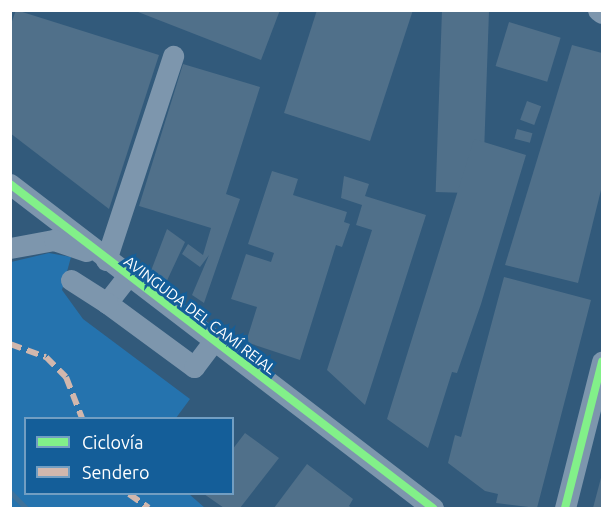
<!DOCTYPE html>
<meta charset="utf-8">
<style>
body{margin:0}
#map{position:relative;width:613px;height:519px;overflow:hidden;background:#325a7b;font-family:Ubuntu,sans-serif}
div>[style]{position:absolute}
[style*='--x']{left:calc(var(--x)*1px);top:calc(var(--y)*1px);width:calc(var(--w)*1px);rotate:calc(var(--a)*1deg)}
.green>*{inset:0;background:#2573ae}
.stream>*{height:5px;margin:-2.5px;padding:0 2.5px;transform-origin:2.5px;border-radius:2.5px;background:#3e719a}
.building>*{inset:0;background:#50708a;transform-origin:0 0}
.minor>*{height:21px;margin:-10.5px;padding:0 10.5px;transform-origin:10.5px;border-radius:10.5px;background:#7d96ad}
.quiet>*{height:6px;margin-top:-3px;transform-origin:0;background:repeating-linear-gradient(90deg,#d1b7ad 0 12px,transparent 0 18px)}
.cycleway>*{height:8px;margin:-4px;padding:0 4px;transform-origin:4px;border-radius:4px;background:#82f089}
span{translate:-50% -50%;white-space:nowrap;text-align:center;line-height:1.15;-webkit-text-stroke:6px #145e99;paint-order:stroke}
.street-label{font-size:15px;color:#fff}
.frame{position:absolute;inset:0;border:12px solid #fff;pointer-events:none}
.legend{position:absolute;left:24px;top:417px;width:210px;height:78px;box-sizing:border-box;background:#145e99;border:2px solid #729ec2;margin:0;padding:8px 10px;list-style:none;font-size:18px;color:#fff}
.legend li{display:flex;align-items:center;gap:12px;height:30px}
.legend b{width:30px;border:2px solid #729ec2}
</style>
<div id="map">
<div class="green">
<i style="clip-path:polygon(49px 253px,71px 257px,62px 290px,83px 319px,190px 399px,176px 418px,26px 418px,26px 494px,189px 494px,205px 508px,11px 508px,11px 262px)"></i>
</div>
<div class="stream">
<i style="--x:10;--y:492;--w:23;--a:45"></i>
</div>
<div class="building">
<i style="clip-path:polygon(16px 10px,159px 55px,109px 209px,10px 133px,10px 27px)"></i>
<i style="clip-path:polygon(133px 10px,280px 10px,261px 60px)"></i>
<i style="clip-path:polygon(317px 10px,413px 10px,370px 141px,284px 113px)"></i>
<i style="left:442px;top:10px;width:47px;height:182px;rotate:2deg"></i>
<i style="left:509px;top:22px;width:54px;height:46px;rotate:17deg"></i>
<i style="clip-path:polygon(572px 45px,602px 53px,602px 186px,578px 283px,505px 265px)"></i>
<i style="clip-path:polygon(183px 64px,260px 87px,226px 194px,240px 199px,204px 303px,192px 295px,209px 255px,200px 267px,182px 254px,188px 244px,203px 255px,211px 228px,139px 206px)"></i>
<i style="left:527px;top:101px;width:15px;height:20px;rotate:20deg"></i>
<i style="left:517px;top:129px;width:16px;height:10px;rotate:15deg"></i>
<i style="clip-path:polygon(474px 139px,526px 155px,481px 304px,457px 373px,452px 372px,428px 448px,387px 419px)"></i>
<i style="clip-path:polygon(272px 171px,298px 179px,293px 195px,347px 212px,344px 222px,350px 224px,342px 247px,336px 245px,300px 360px,246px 342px,257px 307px,231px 299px,246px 254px,271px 262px,274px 253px,248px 244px)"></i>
<i style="clip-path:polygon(344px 176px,369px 184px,365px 196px,426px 215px,365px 405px,327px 370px,372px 230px,356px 225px,362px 205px,341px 198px)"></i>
<i style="clip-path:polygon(167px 229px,185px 242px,164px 287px,149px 276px)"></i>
<i style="clip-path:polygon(504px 277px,591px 300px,537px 508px,496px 503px,498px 494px,485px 491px,448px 463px,455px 435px,461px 437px)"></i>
<i style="clip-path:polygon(245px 433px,279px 458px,240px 508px,224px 508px,204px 494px,232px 494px,232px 450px)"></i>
<i style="clip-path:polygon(307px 464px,353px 499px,349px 506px,352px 508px,274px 508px)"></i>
<i style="clip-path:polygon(602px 474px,602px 508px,593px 508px)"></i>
</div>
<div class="minor">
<i style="--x:598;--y:10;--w:5;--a:37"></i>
<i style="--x:10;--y:184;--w:533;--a:37.45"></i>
<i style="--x:10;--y:248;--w:45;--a:-10.3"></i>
<i style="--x:54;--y:240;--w:34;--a:19"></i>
<i style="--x:106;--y:260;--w:215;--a:-71.8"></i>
<i style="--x:127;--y:277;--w:33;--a:128"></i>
<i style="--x:107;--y:303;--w:108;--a:36.3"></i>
<i style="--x:194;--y:367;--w:31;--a:-53"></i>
<i style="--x:71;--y:280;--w:43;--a:32.6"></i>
<i style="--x:565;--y:508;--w:151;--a:-75.8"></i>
</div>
<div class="quiet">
<i style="--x:10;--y:344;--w:38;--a:20"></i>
<i style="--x:46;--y:357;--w:28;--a:45"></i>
<i style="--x:66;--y:377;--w:44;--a:68.7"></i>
<i style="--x:129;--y:494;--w:24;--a:35"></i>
</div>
<div class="cycleway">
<i style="--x:10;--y:184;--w:533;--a:37.45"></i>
<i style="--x:565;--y:508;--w:151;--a:-75.8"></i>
</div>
<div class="street-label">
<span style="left:200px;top:315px;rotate:37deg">AVINGUDA DEL CAMÍ REIAL</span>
</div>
<div class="frame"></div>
<ul class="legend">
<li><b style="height:8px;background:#82f089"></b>Ciclovía</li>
<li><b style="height:8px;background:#d1b7ad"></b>Sendero</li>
</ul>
</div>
